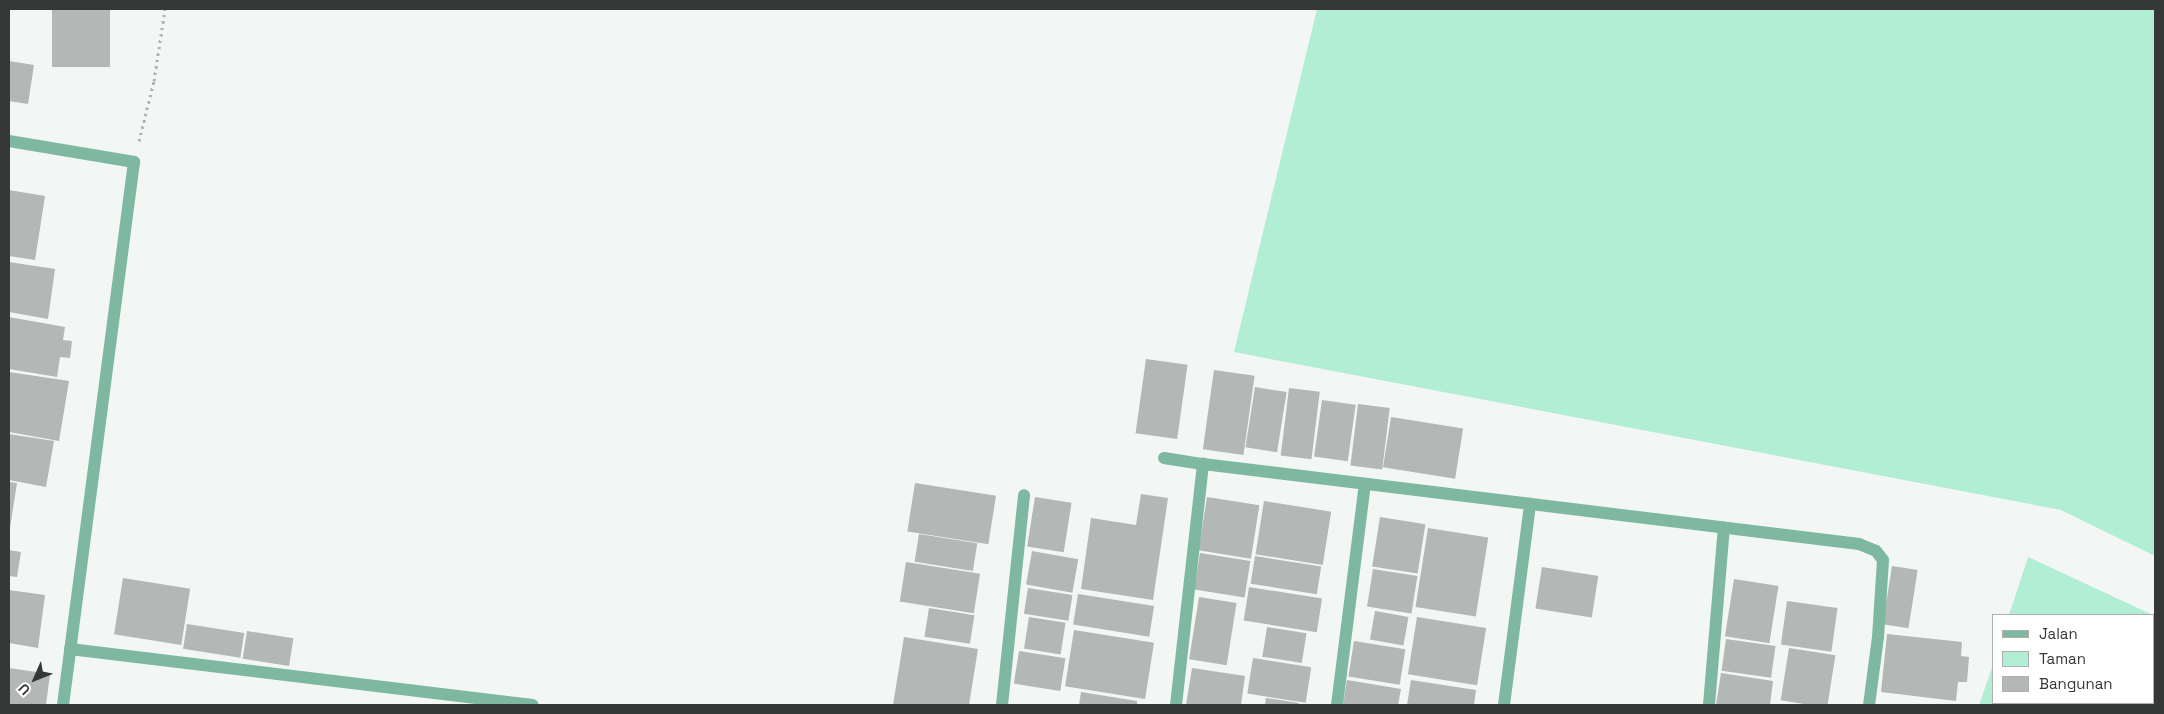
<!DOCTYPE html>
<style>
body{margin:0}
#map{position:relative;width:2164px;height:714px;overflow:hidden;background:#f2f6f4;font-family:"Space Grotesk",sans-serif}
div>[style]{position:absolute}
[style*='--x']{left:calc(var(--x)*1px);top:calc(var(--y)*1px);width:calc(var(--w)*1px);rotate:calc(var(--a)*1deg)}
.green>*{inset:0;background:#b1eed4}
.building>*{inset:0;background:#b3b7b5;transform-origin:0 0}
.path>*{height:3px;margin-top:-1.5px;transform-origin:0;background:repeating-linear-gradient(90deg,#aeb1b0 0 2.5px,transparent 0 6.5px)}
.minor>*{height:12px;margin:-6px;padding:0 6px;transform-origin:6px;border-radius:6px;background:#7eb8a0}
.tertiary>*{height:12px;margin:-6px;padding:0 6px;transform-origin:6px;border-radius:6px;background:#7eb8a0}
span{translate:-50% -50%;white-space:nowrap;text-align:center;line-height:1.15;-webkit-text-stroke:5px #fff;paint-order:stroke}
.frame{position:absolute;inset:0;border:10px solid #363737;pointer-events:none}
.legend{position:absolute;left:1992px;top:614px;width:162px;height:90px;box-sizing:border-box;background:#fff;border:1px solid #afafaf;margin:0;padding:6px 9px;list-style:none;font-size:15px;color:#363737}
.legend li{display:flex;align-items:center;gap:10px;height:25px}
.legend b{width:25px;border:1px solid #afafaf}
.north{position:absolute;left:10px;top:654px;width:50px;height:50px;-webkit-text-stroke:4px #fff;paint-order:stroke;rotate:226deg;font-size:14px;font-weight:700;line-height:20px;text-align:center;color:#363737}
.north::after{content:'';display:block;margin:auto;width:18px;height:22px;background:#363737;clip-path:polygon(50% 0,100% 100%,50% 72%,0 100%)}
</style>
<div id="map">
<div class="green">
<i style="clip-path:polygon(1317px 9px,2155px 9px,2155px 556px,2061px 510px,1234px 352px)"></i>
<i style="clip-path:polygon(2028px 557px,2155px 616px,2155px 705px,1979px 705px,1993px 665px,1993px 703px,2153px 703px,2153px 615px,2009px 615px)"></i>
</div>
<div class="building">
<i style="left:52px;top:9px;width:58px;height:58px"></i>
<i style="clip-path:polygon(9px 61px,34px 65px,28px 104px,9px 101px)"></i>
<i style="clip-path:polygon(9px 190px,45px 196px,35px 260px,9px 256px)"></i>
<i style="clip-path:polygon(9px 262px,55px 269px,48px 319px,9px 312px)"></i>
<i style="clip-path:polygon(9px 317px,65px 327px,63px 340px,72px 341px,70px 358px,60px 357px,57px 377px,9px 369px)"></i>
<i style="left:1146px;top:359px;width:42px;height:75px;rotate:8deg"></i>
<i style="left:1214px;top:370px;width:41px;height:80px;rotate:8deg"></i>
<i style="clip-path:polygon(9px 372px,69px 381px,59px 441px,9px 432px)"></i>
<i style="left:1255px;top:387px;width:32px;height:61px;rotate:9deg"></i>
<i style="left:1289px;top:388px;width:31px;height:68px;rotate:7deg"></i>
<i style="left:1322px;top:400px;width:34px;height:57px;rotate:8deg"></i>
<i style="left:1358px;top:404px;width:32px;height:62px;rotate:7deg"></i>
<i style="left:1391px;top:417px;width:73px;height:51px;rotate:9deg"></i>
<i style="clip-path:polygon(9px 434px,54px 441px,46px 487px,9px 480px)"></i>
<i style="clip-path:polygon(9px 482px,17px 483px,10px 528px,9px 527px)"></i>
<i style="left:915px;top:483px;width:82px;height:49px;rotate:9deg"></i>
<i style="clip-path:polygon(1141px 494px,1168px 498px,1153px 600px,1081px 589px,1091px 518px,1136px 525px)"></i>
<i style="left:1035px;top:497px;width:37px;height:50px;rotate:9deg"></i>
<i style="left:1207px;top:497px;width:53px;height:54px;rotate:9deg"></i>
<i style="left:1264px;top:501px;width:68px;height:54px;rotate:9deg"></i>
<i style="left:1380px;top:517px;width:46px;height:50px;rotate:9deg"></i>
<i style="left:1428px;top:528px;width:61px;height:80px;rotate:9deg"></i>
<i style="left:919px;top:534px;width:59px;height:28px;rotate:9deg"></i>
<i style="clip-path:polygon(9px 550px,21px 552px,17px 577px,9px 576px)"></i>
<i style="left:1032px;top:551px;width:47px;height:34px;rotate:10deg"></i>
<i style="left:1200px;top:553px;width:51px;height:37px;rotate:9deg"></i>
<i style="left:1255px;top:556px;width:67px;height:28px;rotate:9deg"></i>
<i style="left:906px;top:562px;width:75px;height:40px;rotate:9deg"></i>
<i style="left:1892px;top:566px;width:26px;height:59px;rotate:9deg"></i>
<i style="left:1542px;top:567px;width:57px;height:42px;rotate:9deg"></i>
<i style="left:1373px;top:569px;width:45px;height:38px;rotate:9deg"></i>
<i style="left:123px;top:578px;width:68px;height:57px;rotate:9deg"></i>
<i style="left:1734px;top:579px;width:45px;height:58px;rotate:9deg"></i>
<i style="left:1249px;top:587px;width:74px;height:34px;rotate:9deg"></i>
<i style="left:1028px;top:588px;width:45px;height:26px;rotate:9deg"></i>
<i style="clip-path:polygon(9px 590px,45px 595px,38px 648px,9px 643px)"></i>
<i style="left:1078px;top:594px;width:77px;height:31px;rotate:9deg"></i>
<i style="left:1199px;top:597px;width:38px;height:63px;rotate:9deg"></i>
<i style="left:1787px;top:601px;width:51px;height:44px;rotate:8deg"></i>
<i style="left:929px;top:608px;width:46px;height:29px;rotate:9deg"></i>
<i style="left:1375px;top:611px;width:34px;height:29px;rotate:10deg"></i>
<i style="left:1029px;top:617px;width:37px;height:32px;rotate:9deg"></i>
<i style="left:1417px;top:617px;width:70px;height:58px;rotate:9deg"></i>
<i style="left:187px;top:624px;width:58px;height:25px;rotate:9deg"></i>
<i style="left:1267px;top:627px;width:40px;height:30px;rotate:9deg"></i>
<i style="left:1074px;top:630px;width:81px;height:57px;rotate:9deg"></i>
<i style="left:247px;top:631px;width:47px;height:28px;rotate:9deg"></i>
<i style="clip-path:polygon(1887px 634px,1962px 642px,1961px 656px,1969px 657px,1967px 682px,1958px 682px,1956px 701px,1881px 692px)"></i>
<i style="clip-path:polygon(904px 637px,978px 649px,969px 705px,893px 705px)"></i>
<i style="left:1726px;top:639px;width:50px;height:32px;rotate:8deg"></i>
<i style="left:1354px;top:641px;width:52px;height:36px;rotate:9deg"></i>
<i style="left:1789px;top:648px;width:47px;height:53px;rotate:9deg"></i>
<i style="left:1019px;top:651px;width:47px;height:33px;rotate:9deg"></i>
<i style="left:1253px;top:658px;width:59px;height:36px;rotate:9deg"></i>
<i style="clip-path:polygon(9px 668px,50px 674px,46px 705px,9px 705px)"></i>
<i style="clip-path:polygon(1192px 668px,1245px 676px,1241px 705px,1186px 705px)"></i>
<i style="clip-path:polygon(1721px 673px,1773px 681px,1770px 705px,1716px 705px)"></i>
<i style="clip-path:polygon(1347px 680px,1401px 689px,1398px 705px,1343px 705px)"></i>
<i style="clip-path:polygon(1411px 680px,1476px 690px,1474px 705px,1407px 705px)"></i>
<i style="clip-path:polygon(1081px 692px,1137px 701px,1137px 705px,1079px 705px)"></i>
<i style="clip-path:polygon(1266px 698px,1299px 703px,1299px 705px,1265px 705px)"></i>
</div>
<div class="path">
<i style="--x:139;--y:141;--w:62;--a:-76"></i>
<i style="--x:154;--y:81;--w:73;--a:-81.3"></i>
</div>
<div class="minor">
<i style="--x:1164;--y:458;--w:39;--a:9"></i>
<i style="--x:70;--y:649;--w:466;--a:6.9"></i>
<i style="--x:1002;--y:705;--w:211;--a:-84"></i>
<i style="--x:1176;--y:705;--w:243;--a:-83.6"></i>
<i style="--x:1203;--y:464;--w:661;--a:6.95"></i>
<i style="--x:1859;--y:544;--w:18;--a:22"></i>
<i style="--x:1876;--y:551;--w:11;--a:52"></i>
<i style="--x:1883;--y:560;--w:77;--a:93.7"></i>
<i style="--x:1878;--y:637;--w:69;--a:97.5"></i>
<i style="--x:1337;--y:705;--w:223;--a:-82.8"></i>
<i style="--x:1504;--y:705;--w:203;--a:-82.6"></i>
<i style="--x:1709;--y:705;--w:178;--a:-85.2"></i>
</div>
<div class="tertiary">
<i style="--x:9;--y:141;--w:127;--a:9.5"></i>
<i style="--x:134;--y:162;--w:548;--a:97.45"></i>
</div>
<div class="frame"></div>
<ul class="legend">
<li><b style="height:6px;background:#7eb8a0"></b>Jalan</li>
<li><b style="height:14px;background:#b1eed4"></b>Taman</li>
<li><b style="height:14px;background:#b3b7b5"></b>Bangunan</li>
</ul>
<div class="north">U</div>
</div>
